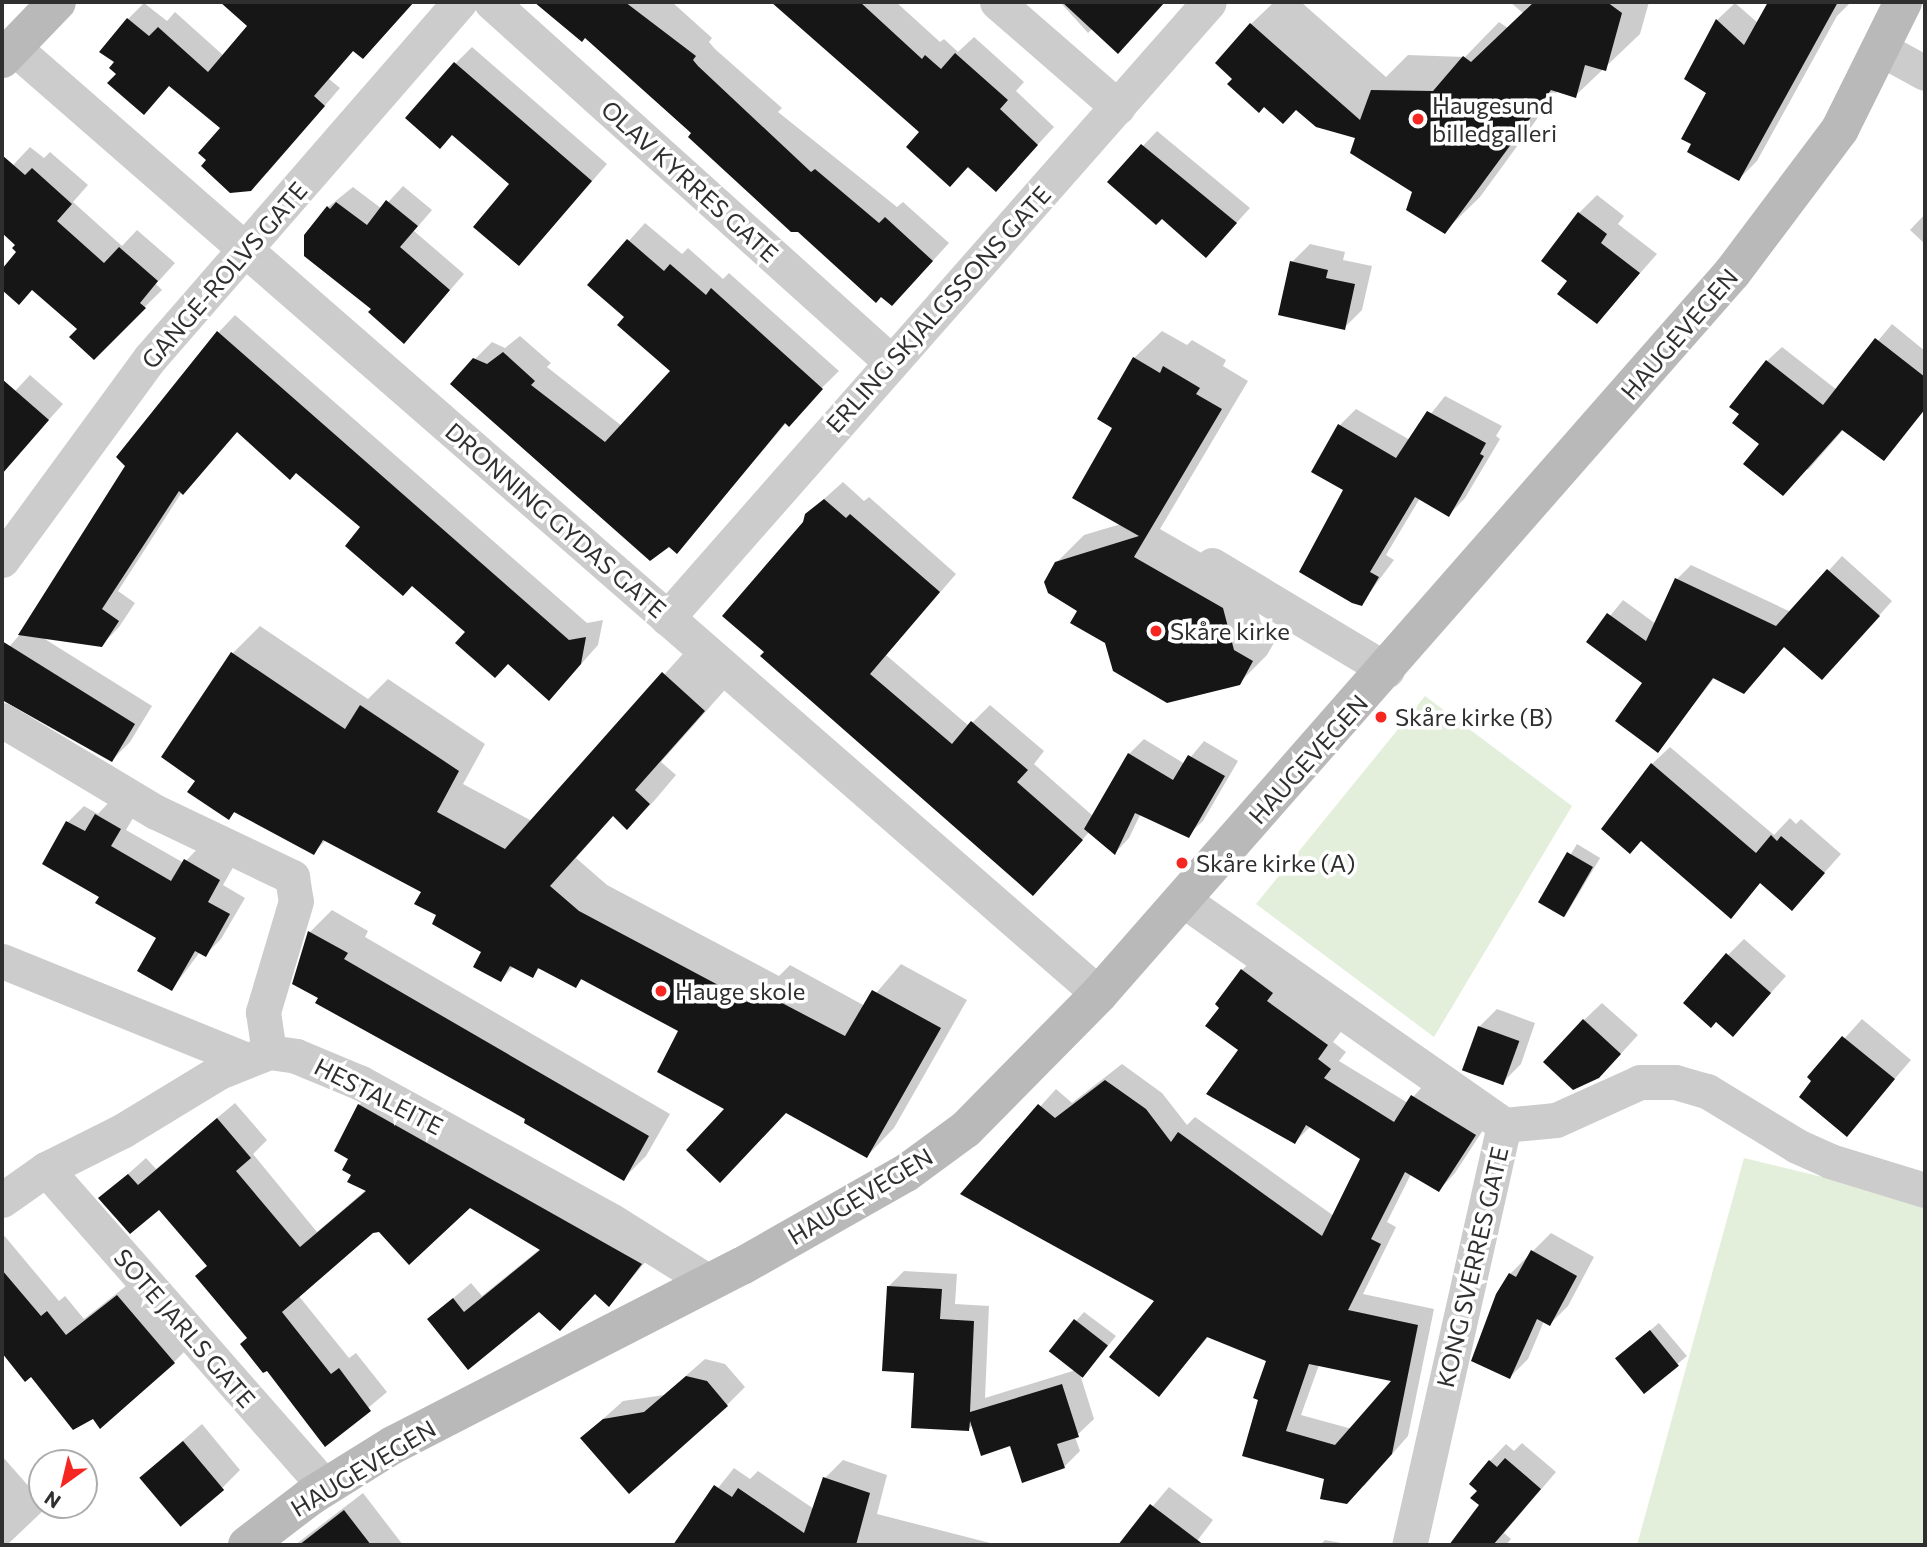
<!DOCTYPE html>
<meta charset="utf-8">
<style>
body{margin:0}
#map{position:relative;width:1927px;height:1547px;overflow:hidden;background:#fff;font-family:Commissioner,sans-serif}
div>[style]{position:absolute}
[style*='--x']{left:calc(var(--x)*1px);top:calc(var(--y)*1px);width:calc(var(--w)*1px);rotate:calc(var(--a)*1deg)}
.green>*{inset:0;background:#e3eedb}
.shadow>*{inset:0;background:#0003;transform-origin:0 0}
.building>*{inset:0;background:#161616;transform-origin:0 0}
.street>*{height:35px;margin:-17.5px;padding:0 17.5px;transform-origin:17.5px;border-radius:17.5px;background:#ccc}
.secondary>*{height:38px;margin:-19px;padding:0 19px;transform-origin:19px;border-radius:19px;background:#b9b9b9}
.dots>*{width:19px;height:19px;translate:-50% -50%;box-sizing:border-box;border:4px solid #fff;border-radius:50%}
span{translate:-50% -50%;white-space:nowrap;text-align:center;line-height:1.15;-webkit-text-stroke:7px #fff;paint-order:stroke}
.poi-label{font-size:24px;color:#2f2f2f}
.left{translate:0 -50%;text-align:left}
.street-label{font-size:24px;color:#2f2f2f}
.frame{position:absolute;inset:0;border:4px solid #2f2f2f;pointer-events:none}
.north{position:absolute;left:28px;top:1449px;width:70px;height:70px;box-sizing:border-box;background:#fff;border:2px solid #acacac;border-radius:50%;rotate:214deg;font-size:19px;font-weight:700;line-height:28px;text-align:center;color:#2f2f2f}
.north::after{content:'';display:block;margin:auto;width:24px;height:32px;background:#f62721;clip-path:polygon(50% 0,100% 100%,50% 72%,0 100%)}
</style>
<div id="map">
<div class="green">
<i style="clip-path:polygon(1425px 696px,1572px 806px,1434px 1037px,1256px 904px)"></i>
<i style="clip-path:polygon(1744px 1158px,1925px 1202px,1925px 1545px,1637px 1545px)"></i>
</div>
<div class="shadow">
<i style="clip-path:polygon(245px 2px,414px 2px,379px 40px,355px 49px,329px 79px,340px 88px,267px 173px,208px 160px,222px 128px,170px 84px,118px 74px,128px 19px,144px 3px,167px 21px,175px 12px,224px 56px,249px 26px,235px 13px)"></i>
<i style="clip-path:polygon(538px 2px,672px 2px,712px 38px,709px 42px,715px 49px,782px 108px,778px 112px,897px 207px,903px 202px,949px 243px,909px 287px,694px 133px,585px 36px,582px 40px)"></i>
<i style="clip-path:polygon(774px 2px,896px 2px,940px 42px,944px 39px,958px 52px,974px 37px,1024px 82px,1016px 91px,1054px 127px,996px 190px,922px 132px)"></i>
<i style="clip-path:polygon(1060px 2px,1164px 2px,1133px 36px,1093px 28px,1088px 33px)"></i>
<i style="clip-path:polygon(1274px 2px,1301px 2px,1386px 77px,1408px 55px,1465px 57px,1499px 22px,1508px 28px,1523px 13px,1510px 2px,1649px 2px,1640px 34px,1575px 96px,1558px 90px,1480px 197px,1444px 232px,1414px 191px,1357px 137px,1234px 79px,1251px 24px)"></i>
<i style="clip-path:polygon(1770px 2px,1851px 2px,1837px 16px,1757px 161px,1739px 179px,1708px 92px,1717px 20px,1735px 3px,1758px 23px)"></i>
<i style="clip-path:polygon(472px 47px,607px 164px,535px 247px,512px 184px,455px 64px)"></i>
<i style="clip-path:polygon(1157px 131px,1250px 208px,1220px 241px,1162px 216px,1110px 181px)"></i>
<i style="clip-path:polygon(30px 147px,44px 158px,50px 152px,88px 185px,73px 202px,122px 246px,137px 230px,175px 263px,156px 284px,162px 290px,94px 357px,80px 328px,33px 288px,19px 302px,2px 288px,2px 271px,18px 252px,18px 244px,2px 230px,2px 177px)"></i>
<i style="clip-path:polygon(403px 186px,432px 210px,414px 231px,464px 274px,419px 326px,374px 309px,328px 207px,353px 187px,382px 209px)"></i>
<i style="clip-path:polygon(1597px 195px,1624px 216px,1618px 224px,1657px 254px,1597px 322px,1570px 280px,1579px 213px)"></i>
<i style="clip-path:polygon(1925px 214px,1925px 244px,1910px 230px)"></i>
<i style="clip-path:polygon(645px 223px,682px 254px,688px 248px,723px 279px,729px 273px,839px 371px,787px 422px,677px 552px,475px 359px,492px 342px,505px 348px,520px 336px,551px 363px,547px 367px,622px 426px,673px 371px,626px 317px,589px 285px)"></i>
<i style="clip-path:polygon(1310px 244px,1345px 252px,1343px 260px,1372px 266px,1362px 310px,1344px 328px,1292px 262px)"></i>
<i style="clip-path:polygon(235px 315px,587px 623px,603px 620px,598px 645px,566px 681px,508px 662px,467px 632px,363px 527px,296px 471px,238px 431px,182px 492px,118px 591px,135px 603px,119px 627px,102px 645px,40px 636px,152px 706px,130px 742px,112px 760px,13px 701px,2px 700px,2px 655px,22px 632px,218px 333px)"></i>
<i style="clip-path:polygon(1892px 324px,1925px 351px,1925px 410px,1883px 458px,1844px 429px,1808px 470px,1761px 444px,1741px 414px,1767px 361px,1782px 347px,1837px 390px)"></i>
<i style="clip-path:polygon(1162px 331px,1187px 345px,1192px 340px,1226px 360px,1223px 366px,1248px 381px,1160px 529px,1250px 581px,1261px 623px,1279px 634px,1267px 655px,1239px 683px,1106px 641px,1079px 610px,1056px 563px,1084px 535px,1121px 524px,1114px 427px,1134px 358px)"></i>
<i style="clip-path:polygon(30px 375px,63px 404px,2px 472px,2px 405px)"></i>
<i style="clip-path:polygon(1445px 396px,1502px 426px,1496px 436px,1500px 439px,1465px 498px,1449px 515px,1420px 498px,1386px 555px,1394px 560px,1361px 604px,1340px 425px,1356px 409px,1410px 440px)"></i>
<i style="clip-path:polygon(843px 482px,864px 501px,869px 497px,956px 574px,886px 655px,969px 726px,990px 705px,1044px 751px,1034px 764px,1093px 816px,1129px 754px,1144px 739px,1185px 764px,1204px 741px,1238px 761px,1203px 821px,1188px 835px,1141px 813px,1129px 838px,1115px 853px,1090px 831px,1051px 876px,763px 656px,806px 515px)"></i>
<i style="clip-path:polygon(1842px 556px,1892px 601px,1836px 664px,1785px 645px,1757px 678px,1715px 677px,1658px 750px,1645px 683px,1589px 642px,1623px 600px,1656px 624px,1677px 579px,1691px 565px,1791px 612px)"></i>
<i style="clip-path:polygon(260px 626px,368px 699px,388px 679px,485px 744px,463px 784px,532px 821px,690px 646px,731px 683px,661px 762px,676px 775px,654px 801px,627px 828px,614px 815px,576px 858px,607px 885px,779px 976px,790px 965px,865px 1006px,901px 964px,967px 1000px,894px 1128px,867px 1156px,787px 1112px,727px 1109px,681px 1031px,584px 978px,575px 986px,540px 968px,532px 975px,514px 966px,501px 980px,483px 951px,423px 891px,326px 840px,313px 853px,236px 811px,229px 818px,197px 780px,233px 653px)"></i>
<i style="clip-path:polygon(1670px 747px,1774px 835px,1790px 818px,1796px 824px,1801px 819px,1841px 854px,1792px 909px,1761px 882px,1731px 916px,1652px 764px)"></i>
<i style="clip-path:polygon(112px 799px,136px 813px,126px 830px,184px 863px,201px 845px,235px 864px,223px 885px,245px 898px,221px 939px,205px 955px,200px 952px,172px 989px,158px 938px,101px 896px,44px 864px,68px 822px,84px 806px,98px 814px)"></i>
<i style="left:1577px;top:844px;width:27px;height:68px;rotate:31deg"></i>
<i style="clip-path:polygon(332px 910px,368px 931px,365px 937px,670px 1114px,646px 1156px,624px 1178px,294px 983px,310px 932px)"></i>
<i style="clip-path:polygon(1744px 939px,1786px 976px,1733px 1035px,1728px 955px)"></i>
<i style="clip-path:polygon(evenodd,1259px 954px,1344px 1028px,1333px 1042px,1346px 1052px,1339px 1061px,1408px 1103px,1428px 1080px,1491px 1118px,1455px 1173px,1439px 1190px,1411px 1174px,1387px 1222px,1396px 1227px,1363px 1294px,1434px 1309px,1408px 1436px,1364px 1486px,1244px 1455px,1268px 1360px,1209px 1336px,1159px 1394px,1156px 1300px,962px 1193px,1056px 1089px,1072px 1103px,1122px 1064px,1162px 1093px,1187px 1125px,1195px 1117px,1334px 1216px,1363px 1158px,1311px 1126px,1295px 1142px,1240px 1050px,1222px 1007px,1242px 970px,1259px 954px,1319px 1365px,1395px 1380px,1352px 1429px,1301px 1415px,1319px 1365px)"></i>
<i style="clip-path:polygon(1602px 1003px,1638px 1035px,1617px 1058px,1584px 1020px)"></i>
<i style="clip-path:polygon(1497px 1009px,1535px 1023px,1521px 1064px,1503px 1082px,1479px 1027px)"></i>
<i style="clip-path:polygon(1862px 1019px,1911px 1060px,1847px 1134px,1810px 1077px)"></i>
<i style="clip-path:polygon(376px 1089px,658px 1247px,609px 1305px,596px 1292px,539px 1309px,429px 1319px,471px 1283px,482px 1296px,540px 1249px,470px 1206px,372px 1231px,298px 1295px,349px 1358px,356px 1353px,387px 1392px,325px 1444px,249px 1338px,197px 1276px,208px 1265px,159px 1208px,101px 1198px,146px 1158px,156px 1169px,235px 1103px,267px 1140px,253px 1154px,317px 1232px,367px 1189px,353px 1174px,350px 1158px,359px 1105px)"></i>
<i style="clip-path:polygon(2px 1233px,59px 1301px,65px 1296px,84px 1319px,135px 1279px,191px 1345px,174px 1362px,93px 1417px,31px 1375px,25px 1380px,2px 1351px)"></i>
<i style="clip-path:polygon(1551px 1233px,1594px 1257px,1568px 1306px,1550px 1324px,1544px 1321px,1528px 1359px,1510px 1377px,1498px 1295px,1510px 1274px)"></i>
<i style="clip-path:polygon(904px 1271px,957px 1274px,955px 1304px,989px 1306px,985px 1398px,1076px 1370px,1076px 1321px,1084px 1312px,1116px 1336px,1084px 1375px,1079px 1371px,1094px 1419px,1075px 1437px,1080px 1451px,1064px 1467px,973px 1425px,968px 1429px,915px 1371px,888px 1287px)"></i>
<i style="clip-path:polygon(1659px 1323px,1687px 1356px,1645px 1391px,1626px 1350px)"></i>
<i style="clip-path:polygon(705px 1359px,725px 1364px,745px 1387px,727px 1405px,582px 1438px,623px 1401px,664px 1395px)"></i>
<i style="clip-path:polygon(202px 1424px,240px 1470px,222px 1488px,141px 1477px)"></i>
<i style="clip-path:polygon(1522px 1443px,1556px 1472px,1504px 1533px,1511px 1539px,1506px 1545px,1450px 1545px,1481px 1504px,1479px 1490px,1490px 1461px,1506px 1444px,1514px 1451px)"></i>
<i style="clip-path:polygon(2px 1456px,47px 1507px,7px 1545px,2px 1545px)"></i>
<i style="clip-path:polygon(843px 1460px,887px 1475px,877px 1514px,998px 1545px,763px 1545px,691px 1522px,734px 1468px,750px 1479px,758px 1471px,814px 1509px,825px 1478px)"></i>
<i style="clip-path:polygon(1169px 1487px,1213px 1520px,1194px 1545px,1121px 1544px)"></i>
<i style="clip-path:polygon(363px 1493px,403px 1545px,295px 1545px)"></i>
<i style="clip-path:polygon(1325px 1540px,1352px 1545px,1320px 1545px)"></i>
</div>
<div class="building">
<i style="clip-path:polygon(220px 2px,414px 2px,363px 59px,353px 51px,314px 96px,325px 106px,251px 191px,230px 193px,201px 166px,206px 160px,198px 153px,220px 128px,169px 86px,144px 115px,107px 83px,116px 74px,109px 68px,114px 62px,99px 52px,127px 18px,149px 36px,158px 27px,208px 72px,247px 26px)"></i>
<i style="clip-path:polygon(534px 2px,625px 2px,696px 56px,693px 60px,698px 66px,811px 172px,815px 169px,879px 223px,885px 217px,933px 261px,892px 306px,881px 297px,876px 303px,798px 232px,791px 232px,688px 137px,691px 133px,585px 38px,582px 42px)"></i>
<i style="clip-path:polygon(771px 2px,860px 2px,922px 59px,925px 55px,941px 69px,955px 53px,1008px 100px,1000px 109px,1038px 145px,996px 192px,968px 167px,950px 187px,906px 147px,919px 132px)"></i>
<i style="clip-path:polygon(1062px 2px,1165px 2px,1118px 54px)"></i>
<i style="clip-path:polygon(1534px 2px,1607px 2px,1622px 13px,1606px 71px,1585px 65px,1576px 98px,1551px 90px,1445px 234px,1406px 210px,1412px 192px,1350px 153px,1355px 138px,1316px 127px,1296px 110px,1283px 124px,1264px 107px,1259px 113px,1227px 84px,1232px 79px,1215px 63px,1250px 23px,1360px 120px,1371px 90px,1433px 91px,1463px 56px,1471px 62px)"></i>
<i style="clip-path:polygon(1768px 2px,1838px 2px,1739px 181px,1687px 152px,1691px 144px,1681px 139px,1706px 93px,1684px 79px,1716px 19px,1744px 45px)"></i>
<i style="clip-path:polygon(454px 62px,592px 181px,519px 266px,473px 227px,509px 184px,452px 135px,440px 149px,405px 118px)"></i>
<i style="clip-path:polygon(1141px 144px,1237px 223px,1206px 258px,1162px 219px,1156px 225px,1107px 182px)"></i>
<i style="clip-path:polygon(2px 155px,25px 175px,32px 168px,72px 204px,57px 221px,104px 263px,119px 247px,158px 281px,140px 303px,146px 308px,94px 360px,69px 337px,77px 329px,32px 290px,19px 305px,2px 290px,2px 269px,16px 252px,12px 248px,15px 245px,2px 233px)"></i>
<i style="clip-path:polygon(386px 200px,418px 226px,400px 247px,450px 290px,404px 344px,368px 312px,371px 309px,304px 256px,304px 235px,327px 206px,330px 209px,336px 202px,367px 225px)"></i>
<i style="clip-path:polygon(1578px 212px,1607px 234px,1601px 243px,1640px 273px,1597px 324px,1557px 294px,1567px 281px,1541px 261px)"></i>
<i style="clip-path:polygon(627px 239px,664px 271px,670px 264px,706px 295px,711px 288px,823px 389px,789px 427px,785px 423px,677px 554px,669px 547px,650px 561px,450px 384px,473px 358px,487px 364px,503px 352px,535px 381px,531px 385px,605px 442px,670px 371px,617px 325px,624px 317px,587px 285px)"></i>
<i style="clip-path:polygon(1290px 261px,1328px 270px,1326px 278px,1355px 284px,1345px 330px,1278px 315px)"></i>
<i style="clip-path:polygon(217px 331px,569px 640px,586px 637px,581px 664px,549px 701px,508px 664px,495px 678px,455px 643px,465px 632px,412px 586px,403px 596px,345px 546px,360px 527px,296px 473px,290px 480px,237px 432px,183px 495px,179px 491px,102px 609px,119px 621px,102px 647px,18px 635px,125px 466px,116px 457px)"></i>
<i style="clip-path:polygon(1875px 338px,1925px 377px,1925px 409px,1884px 461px,1842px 430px,1783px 496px,1743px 464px,1759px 444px,1732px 423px,1739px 414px,1729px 407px,1766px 360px,1823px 405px)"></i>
<i style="clip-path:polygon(1133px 357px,1160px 373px,1163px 366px,1200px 388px,1196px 394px,1222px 409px,1134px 557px,1223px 608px,1234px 650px,1253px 661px,1240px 685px,1167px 703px,1113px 671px,1105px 643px,1070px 623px,1077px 611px,1048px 593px,1044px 582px,1055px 562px,1139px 536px,1072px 498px,1112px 428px,1097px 419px)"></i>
<i style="clip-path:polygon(2px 379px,49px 420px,2px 474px)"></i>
<i style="clip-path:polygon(1427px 411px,1486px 443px,1480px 454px,1484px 456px,1449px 517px,1415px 497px,1370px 572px,1379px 577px,1362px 606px,1352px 603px,1299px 572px,1343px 490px,1311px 472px,1338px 424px,1396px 458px)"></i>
<i style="clip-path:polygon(824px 499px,846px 518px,850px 514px,940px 592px,870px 674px,952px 744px,971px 721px,1028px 770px,1017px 782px,1083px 840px,1033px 896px,760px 656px,764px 652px,722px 616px,803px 522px,805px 514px)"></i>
<i style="clip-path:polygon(1827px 569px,1880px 616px,1822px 680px,1784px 647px,1744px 694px,1713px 678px,1658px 753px,1615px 721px,1642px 683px,1586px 642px,1607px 613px,1646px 641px,1675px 578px,1776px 626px)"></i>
<i style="clip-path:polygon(2px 641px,135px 724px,112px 762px,2px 700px)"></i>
<i style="clip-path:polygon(231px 652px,345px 729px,360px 705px,459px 771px,437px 812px,505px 849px,662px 672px,705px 711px,635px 790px,650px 804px,627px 830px,613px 816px,550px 886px,579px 911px,754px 1004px,761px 992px,845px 1036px,872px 990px,941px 1028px,867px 1158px,786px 1113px,720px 1183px,686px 1150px,724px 1109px,657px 1072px,678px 1031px,581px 979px,576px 988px,538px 968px,533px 978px,510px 966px,501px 982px,473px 967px,481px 952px,432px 924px,436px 915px,414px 904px,421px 892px,323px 840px,314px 855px,234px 812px,229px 820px,187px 792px,195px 781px,161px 757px)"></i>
<i style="clip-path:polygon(1128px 753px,1173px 780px,1188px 755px,1225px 776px,1189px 838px,1135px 813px,1115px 855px,1084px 829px)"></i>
<i style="clip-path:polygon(1651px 763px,1756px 853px,1771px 835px,1777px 841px,1781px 836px,1825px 873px,1792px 911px,1760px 883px,1731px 919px,1641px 841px,1630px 854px,1601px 829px)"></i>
<i style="clip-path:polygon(95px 814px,121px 829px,111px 846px,171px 881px,184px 859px,220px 880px,208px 902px,230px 914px,206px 957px,195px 951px,172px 991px,137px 971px,156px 938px,95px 903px,99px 897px,42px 864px,66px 821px,85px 831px)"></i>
<i style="left:1567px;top:852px;width:30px;height:58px;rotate:30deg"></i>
<i style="clip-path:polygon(308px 931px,348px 953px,344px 959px,649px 1136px,624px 1181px,524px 1123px,525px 1119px,315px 1003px,318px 998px,292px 984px)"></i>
<i style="clip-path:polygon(1726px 953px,1771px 993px,1733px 1037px,1716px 1022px,1711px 1028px,1683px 1003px)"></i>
<i style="clip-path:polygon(evenodd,1241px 969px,1273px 993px,1267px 1001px,1328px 1045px,1318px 1059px,1331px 1069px,1324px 1078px,1394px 1122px,1411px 1095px,1476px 1135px,1439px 1192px,1405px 1172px,1371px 1239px,1381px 1244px,1348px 1310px,1418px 1325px,1392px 1454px,1347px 1504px,1320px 1499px,1324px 1479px,1242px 1456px,1258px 1400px,1253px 1398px,1266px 1361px,1207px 1337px,1159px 1397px,1109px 1357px,1154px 1301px,960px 1194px,1038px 1104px,1055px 1118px,1105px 1080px,1146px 1109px,1171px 1142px,1178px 1132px,1322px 1236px,1360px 1159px,1306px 1125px,1295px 1144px,1206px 1094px,1238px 1050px,1205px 1026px,1219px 1008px,1215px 1004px,1241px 969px,1309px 1364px,1391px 1381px,1335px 1445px,1286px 1431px,1309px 1364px)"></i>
<i style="clip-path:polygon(1583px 1019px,1621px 1054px,1599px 1078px,1573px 1090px,1543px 1062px)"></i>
<i style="left:1478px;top:1026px;width:44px;height:47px;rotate:20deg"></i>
<i style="clip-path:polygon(1842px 1036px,1895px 1079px,1847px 1137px,1799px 1097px,1811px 1081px,1807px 1077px)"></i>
<i style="clip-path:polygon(358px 1104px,642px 1264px,609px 1307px,595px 1294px,560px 1331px,539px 1312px,468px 1370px,427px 1319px,453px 1298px,464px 1312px,540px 1250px,470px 1208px,409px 1265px,379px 1232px,373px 1233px,282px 1312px,331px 1374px,339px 1368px,371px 1411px,325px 1447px,267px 1371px,263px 1373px,240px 1344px,247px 1338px,195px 1276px,207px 1266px,159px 1210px,130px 1234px,98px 1198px,128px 1174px,138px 1185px,217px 1118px,251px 1158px,236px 1171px,300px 1247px,366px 1191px,347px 1182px,351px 1175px,342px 1170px,348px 1159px,334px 1151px)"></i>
<i style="clip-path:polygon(1531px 1250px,1577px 1276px,1550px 1326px,1537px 1319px,1510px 1379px,1471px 1361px,1496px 1294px,1509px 1273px,1516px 1277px)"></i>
<i style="clip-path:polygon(2px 1270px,41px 1316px,47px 1311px,66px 1335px,117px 1295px,175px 1363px,100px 1429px,93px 1419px,73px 1430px,31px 1377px,25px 1382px,2px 1353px)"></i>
<i style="clip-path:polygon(887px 1286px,942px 1289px,940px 1319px,974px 1321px,970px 1412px,1062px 1384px,1079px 1437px,1057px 1444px,1065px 1468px,1022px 1483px,1010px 1446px,981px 1456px,970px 1421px,969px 1431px,911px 1428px,914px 1373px,882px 1371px)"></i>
<i style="left:1074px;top:1319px;width:43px;height:41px;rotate:38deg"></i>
<i style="left:1650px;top:1330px;width:46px;height:45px;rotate:51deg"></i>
<i style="clip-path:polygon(686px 1376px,707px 1381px,728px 1406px,629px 1494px,580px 1438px,603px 1419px,644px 1412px)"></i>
<i style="left:183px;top:1441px;width:64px;height:57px;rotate:50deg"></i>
<i style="clip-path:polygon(1505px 1458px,1541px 1489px,1493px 1545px,1449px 1545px,1479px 1505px,1470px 1498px,1477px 1491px,1469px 1484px,1489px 1460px,1497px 1467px)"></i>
<i style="clip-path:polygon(823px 1477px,870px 1493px,856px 1545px,673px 1545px,714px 1485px,732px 1497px,738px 1488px,804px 1533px)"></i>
<i style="clip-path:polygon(1150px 1504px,1204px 1545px,1118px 1545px)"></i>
<i style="clip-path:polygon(344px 1510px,371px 1545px,299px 1545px)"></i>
</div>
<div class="street">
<i style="--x:491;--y:2;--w:537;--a:41.98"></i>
<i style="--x:997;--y:2;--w:160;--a:41"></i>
<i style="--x:13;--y:47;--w:1441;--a:41.09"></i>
<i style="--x:1881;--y:49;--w:50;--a:28.6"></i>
<i style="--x:2;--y:560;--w:250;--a:-53.8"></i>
<i style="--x:150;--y:358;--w:472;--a:-49"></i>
<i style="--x:1212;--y:565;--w:204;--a:31"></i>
<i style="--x:667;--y:618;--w:820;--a:-48.66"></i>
<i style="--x:2;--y:720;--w:179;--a:30.9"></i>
<i style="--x:156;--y:812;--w:151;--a:25.5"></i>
<i style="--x:292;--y:877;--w:24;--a:81"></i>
<i style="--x:296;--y:901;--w:116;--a:106.6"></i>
<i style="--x:263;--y:1012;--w:40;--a:81.5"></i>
<i style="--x:269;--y:1052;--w:27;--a:8"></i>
<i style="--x:296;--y:1056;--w:70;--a:22.6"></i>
<i style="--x:361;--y:1083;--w:286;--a:28.8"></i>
<i style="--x:612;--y:1221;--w:115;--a:32.2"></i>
<i style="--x:1183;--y:900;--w:392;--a:35"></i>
<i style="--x:1504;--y:1125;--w:431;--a:102.7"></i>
<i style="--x:2;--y:961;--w:262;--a:22"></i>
<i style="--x:1504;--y:1125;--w:52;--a:-5.5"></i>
<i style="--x:1556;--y:1120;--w:92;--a:-24.3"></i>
<i style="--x:1640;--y:1082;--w:35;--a:0"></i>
<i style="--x:1675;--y:1082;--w:33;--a:16"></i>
<i style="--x:1707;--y:1091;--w:105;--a:31.4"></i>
<i style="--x:1797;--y:1146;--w:36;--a:24"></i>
<i style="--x:1830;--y:1161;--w:99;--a:17"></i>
<i style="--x:46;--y:1169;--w:423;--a:48.7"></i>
<i style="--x:2;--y:1200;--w:54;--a:-35.2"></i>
<i style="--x:46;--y:1169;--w:85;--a:-26.6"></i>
<i style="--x:122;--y:1131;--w:114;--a:-31.3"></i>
<i style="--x:219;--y:1072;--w:54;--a:-21.8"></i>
</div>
<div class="secondary">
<i style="--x:2;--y:59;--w:79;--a:-46"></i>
<i style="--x:247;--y:1545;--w:81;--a:-37.4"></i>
<i style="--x:311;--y:1496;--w:97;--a:-31.9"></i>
<i style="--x:393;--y:1445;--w:392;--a:-27.2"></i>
<i style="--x:742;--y:1266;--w:189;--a:-29.6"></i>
<i style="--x:906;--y:1173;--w:74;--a:-36.3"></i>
<i style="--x:966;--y:1129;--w:190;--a:-45.4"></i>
<i style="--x:1099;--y:994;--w:959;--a:-48.72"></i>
<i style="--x:1732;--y:273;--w:180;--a:-53.1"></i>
<i style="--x:1840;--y:129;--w:142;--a:-63.6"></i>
</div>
<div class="dots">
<i style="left:1418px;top:119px;background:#f62721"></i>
<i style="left:1156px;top:631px;background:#f62721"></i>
<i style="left:1381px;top:717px;background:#f62721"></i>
<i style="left:1182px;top:863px;background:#f62721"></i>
<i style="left:661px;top:991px;background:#f62721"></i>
</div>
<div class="poi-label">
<span class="left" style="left:1432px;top:119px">Haugesund<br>billedgalleri</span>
<span class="left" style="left:1170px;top:631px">Skåre kirke</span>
<span class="left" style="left:1395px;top:717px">Skåre kirke (B)</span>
<span class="left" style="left:1196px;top:863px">Skåre kirke (A)</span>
<span class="left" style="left:675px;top:991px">Hauge skole</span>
</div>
<div class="street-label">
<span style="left:690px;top:181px;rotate:42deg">OLAV KYRRES GATE</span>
<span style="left:224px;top:275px;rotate:-49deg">GANGE-ROLVS GATE</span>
<span style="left:938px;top:309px;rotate:-48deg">ERLING SKJALGSSONS GATE</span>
<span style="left:1679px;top:334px;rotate:-49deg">HAUGEVEGEN</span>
<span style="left:556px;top:520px;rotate:41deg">DRONNING GYDAS GATE</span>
<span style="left:1308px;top:759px;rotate:-48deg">HAUGEVEGEN</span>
<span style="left:379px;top:1096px;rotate:27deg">HESTALEITE</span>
<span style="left:860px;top:1196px;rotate:-31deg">HAUGEVEGEN</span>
<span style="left:1472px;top:1267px;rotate:-77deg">KONG SVERRES GATE</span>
<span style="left:185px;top:1328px;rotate:49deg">SOTE JARLS GATE</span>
<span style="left:363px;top:1468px;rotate:-31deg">HAUGEVEGEN</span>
</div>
<div class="frame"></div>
<div class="north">N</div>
</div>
